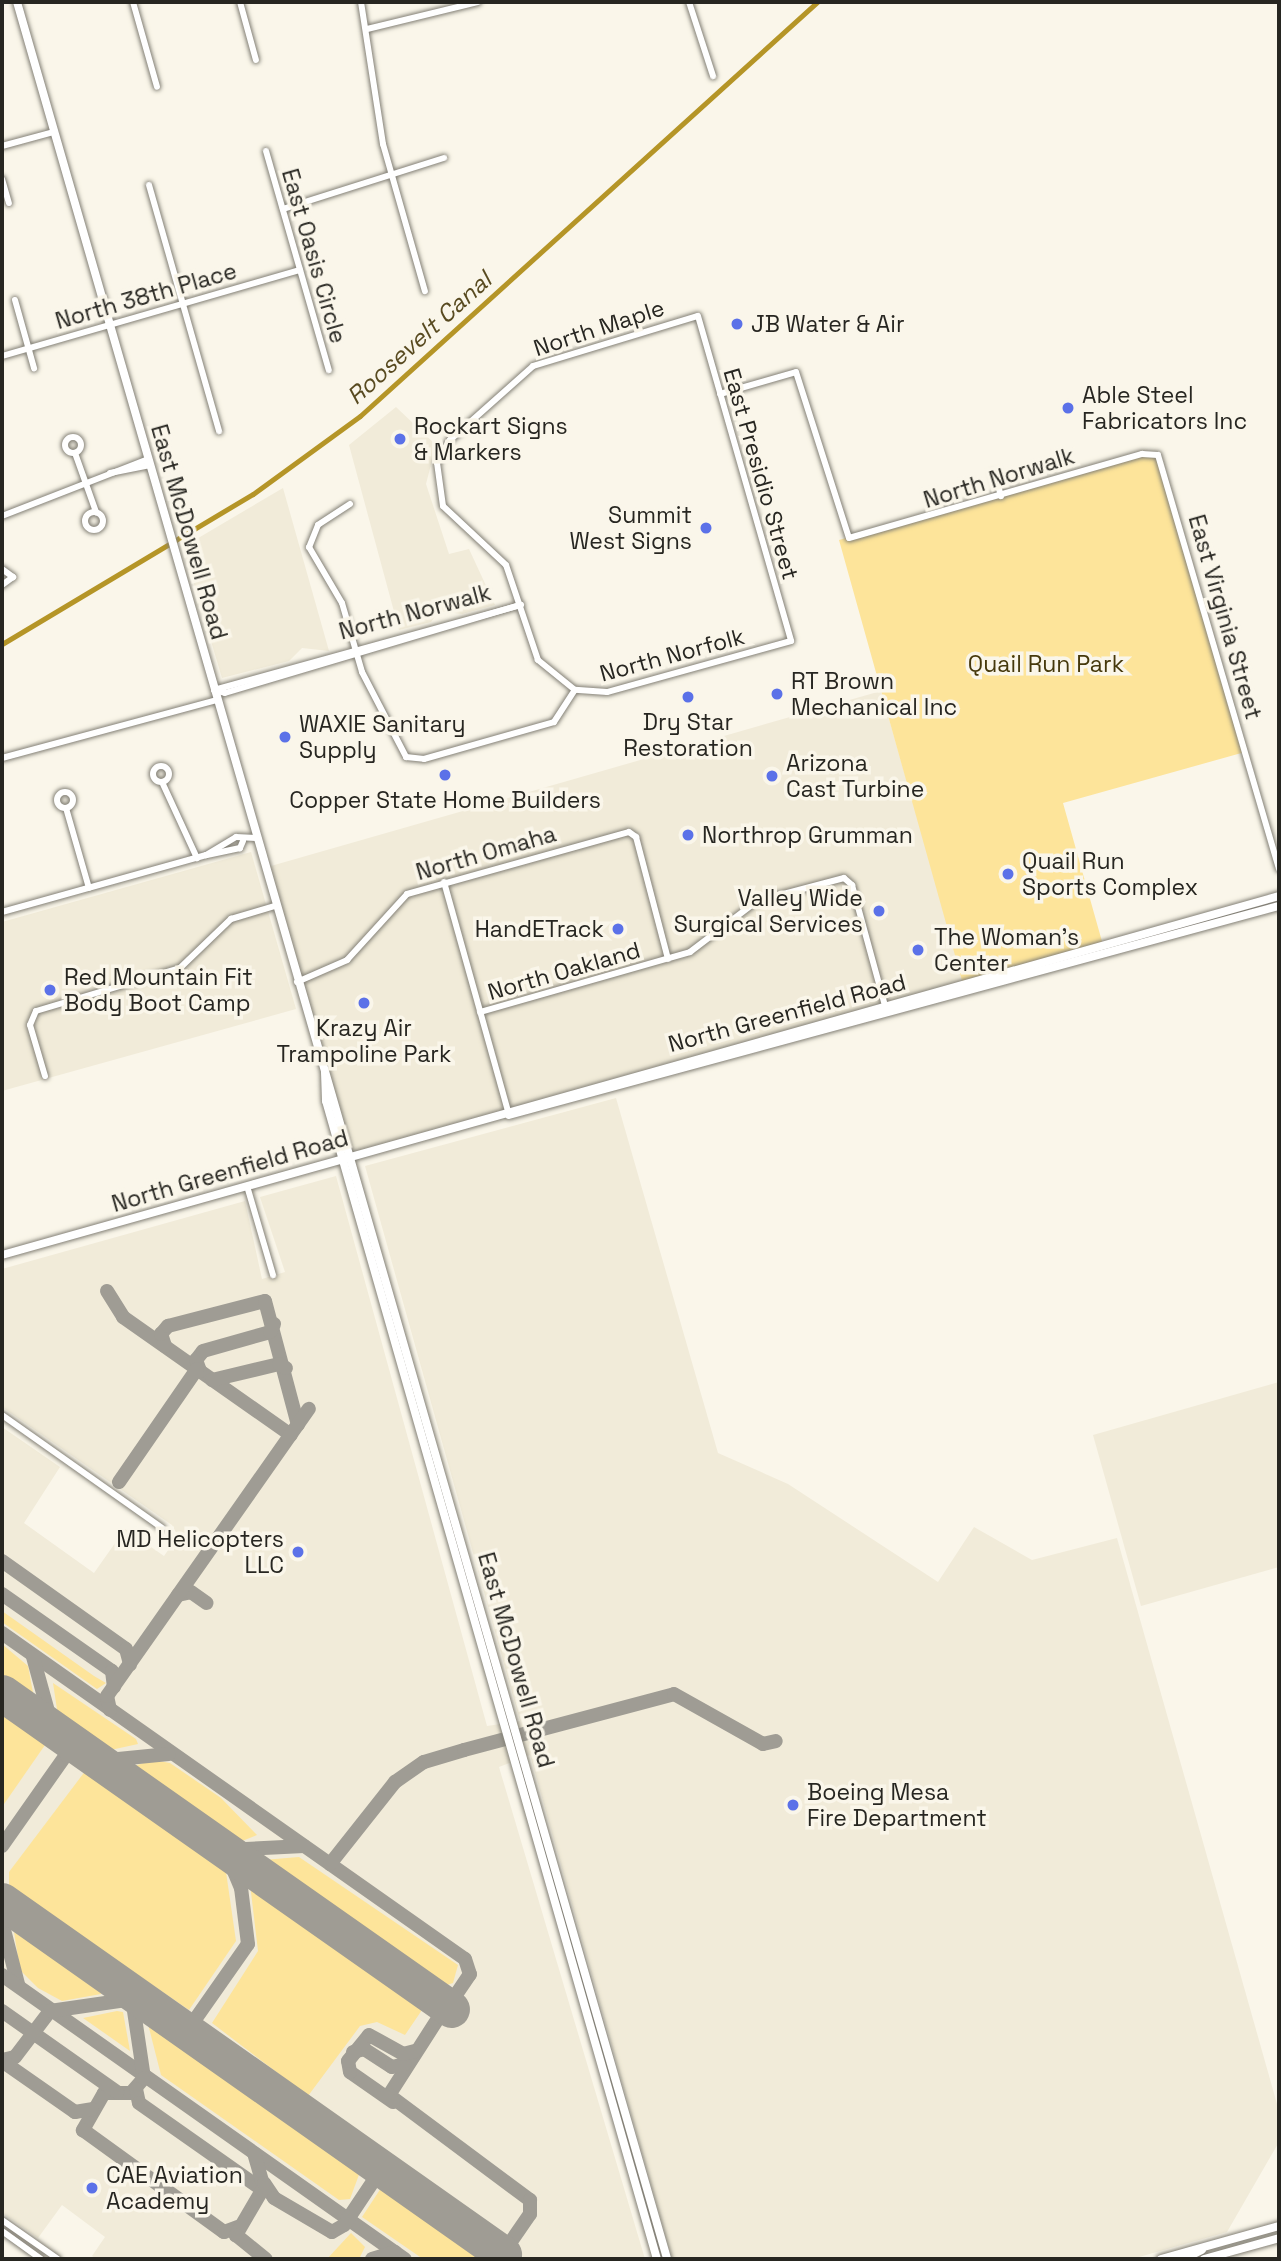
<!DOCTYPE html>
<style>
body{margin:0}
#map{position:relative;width:1281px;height:2261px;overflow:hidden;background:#faf6ea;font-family:"Space Grotesk",sans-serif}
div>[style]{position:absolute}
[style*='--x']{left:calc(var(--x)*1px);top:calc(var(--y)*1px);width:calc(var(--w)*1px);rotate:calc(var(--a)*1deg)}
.built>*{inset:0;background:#f1ebd9;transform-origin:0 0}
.green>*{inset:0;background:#fde49a}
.canal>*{height:5px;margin:-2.5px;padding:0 2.5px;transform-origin:2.5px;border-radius:2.5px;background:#b59527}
.taxiway>*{height:14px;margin:-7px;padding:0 7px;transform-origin:7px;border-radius:7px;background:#9f9c94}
.runway>*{height:37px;margin:-18.5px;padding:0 18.5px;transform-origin:18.5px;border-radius:18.5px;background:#9f9c94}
.roads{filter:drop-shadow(0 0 2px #838076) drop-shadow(0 0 2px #838076)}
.minor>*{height:6px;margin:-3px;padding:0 3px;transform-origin:3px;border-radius:3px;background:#fff}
.minor>.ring{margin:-3px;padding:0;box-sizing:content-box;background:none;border:6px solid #fff;border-radius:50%}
.major>*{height:8px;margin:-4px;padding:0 4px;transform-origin:4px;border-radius:4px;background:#fff}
.dots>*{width:19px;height:19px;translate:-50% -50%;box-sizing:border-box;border:4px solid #faf6ea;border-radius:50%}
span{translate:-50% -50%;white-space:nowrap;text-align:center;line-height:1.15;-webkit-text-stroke:7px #faf6ea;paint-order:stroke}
.street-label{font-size:23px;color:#272621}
.poi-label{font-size:23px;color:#272621}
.left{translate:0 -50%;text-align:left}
.right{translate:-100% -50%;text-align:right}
.park-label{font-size:23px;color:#45380b}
.water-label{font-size:24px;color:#584a20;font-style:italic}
.frame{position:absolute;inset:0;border:4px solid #272621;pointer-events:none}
</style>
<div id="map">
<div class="built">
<i style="clip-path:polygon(396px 407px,436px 445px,426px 484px,449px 554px,469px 549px,495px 605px,462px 614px,439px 611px,431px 622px,399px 630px,349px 445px)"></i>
<i style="clip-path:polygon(283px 488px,329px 651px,302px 648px,289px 661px,222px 678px,183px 547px)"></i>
<i style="left:881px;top:691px;width:304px;height:641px;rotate:74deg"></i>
<i style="clip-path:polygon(251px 852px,296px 1009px,2px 1091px,2px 922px)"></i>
<i style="clip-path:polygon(616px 1098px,718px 1453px,788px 1484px,938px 1582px,974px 1527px,1032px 1560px,1117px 1538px,1279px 2111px,1279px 2142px,1227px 2232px,1132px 2259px,672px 2259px,530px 1755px,499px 1767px,645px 2259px,97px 2259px,92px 2256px,105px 2237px,62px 2205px,38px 2238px,2px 2213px,2px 1427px,60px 1467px,24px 1523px,94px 1573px,125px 1529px,164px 1556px,178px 1536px,172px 1525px,2px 1407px,2px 1269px,245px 1201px,262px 1279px,285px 1272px,260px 1197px,336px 1176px,487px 1726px,520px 1721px,365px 1166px)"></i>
<i style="clip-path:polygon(1279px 1382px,1279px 1567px,1141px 1606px,1093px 1435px)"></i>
</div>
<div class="green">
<i style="clip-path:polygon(1142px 454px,1158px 455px,1245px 752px,1063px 803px,1103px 945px,963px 984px,839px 540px)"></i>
<i style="clip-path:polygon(2px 1611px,94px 1676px,106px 1683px,97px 1689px,2px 1622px)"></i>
<i style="clip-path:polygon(2px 1644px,28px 1666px,34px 1698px,2px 1676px)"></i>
<i style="clip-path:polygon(53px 1683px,136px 1739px,138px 1744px,106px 1751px,58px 1716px)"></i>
<i style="clip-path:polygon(2px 1708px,45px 1745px,2px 1807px)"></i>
<i style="clip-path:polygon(153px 1760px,170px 1763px,221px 1798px,257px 1835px,237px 1843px,131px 1767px)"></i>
<i style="clip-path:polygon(86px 1770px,225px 1865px,236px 1941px,189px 2010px,9px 1887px,9px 1872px)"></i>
<i style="clip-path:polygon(299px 1857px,458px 1965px,453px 1983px,441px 1987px,263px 1860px)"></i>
<i style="clip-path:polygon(250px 1884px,422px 2010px,405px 2035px,377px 2022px,360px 2026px,308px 2096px,212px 2023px,258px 1951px)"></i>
<i style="clip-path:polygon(14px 1932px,100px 1989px,101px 1994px,62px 2001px,38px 1988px,20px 1970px)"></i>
<i style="clip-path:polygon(123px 2012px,130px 2051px,83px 2018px,117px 2011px)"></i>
<i style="clip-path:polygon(148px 2024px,360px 2172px,350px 2199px,339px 2200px,161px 2075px)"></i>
<i style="clip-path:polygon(381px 2188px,477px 2254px,481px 2259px,423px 2259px,362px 2217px)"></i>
<i style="clip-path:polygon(351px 2233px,365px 2247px,359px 2259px,327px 2259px)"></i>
</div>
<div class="canal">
<i style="--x:2;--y:644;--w:292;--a:-30.9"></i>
<i style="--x:253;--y:494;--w:132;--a:-36.1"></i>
<i style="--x:360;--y:416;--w:617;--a:-42.17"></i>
</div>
<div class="taxiway">
<i style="--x:107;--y:1291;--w:31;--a:58"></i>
<i style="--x:123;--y:1317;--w:205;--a:35.1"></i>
<i style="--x:165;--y:1346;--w:13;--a:-108"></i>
<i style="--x:161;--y:1334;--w:11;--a:-49"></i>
<i style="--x:168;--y:1326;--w:100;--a:-14.5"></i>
<i style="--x:265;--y:1301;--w:128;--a:75.1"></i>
<i style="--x:200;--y:1371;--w:12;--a:-110"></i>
<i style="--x:196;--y:1360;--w:11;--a:-52"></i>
<i style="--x:203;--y:1351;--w:70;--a:-15.8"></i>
<i style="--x:270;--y:1332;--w:9;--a:-63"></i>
<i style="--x:212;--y:1380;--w:69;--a:-13.4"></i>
<i style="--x:279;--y:1364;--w:8;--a:30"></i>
<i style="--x:119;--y:1482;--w:137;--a:-55.4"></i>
<i style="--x:2;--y:1561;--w:152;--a:35.4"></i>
<i style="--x:126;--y:1649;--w:16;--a:75"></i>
<i style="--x:2;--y:1594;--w:134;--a:35"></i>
<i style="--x:112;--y:1671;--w:16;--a:83"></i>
<i style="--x:178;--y:1595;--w:13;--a:-13"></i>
<i style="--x:191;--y:1592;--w:19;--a:35"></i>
<i style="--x:2;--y:1633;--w:566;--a:35.15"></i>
<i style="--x:465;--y:1959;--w:16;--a:72"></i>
<i style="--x:470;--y:1974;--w:40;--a:124"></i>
<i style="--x:33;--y:1657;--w:75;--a:74.5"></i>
<i style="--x:110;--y:1710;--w:14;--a:-102"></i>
<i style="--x:107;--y:1696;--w:351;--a:-54.9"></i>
<i style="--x:66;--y:1755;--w:23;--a:-2"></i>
<i style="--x:98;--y:1761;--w:71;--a:-5.6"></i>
<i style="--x:2;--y:1846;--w:111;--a:-54.9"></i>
<i style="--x:66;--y:1755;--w:22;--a:-106"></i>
<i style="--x:225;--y:1850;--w:79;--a:-2.9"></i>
<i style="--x:330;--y:1864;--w:105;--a:-51.6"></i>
<i style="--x:395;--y:1782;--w:35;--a:-35"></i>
<i style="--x:424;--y:1762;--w:42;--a:-16.7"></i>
<i style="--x:464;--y:1750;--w:217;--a:-14.9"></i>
<i style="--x:674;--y:1694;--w:102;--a:29.3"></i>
<i style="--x:763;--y:1744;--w:13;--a:-13"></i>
<i style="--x:2;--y:1922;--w:64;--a:75.5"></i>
<i style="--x:2;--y:1975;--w:493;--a:35.2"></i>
<i style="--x:131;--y:1991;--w:88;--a:81.5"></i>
<i style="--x:144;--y:2078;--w:20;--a:131"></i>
<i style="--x:131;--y:2093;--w:27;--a:180"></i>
<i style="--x:104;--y:2093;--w:43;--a:119.6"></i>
<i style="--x:83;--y:2130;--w:174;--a:35.9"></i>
<i style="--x:224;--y:2232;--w:15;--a:-20"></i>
<i style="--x:446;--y:2006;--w:106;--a:122.6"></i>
<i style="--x:389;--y:2095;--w:176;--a:36.7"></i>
<i style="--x:530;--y:2200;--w:14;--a:90"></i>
<i style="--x:530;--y:2214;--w:55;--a:124.6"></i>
<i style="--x:2;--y:2011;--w:141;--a:35.2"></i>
<i style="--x:187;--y:2031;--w:106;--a:-55"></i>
<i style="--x:248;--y:1944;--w:56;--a:-97.1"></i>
<i style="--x:241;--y:1888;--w:41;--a:-112.8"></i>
<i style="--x:353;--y:2052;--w:11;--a:-15"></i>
<i style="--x:364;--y:2049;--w:33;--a:33"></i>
<i style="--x:392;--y:2067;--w:13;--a:-13"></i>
<i style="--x:2;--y:2060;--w:13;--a:-13"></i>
<i style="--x:15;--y:2057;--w:58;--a:-52.7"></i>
<i style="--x:50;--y:2011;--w:91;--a:-8.2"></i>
<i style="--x:2;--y:2061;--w:89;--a:34.9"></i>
<i style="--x:75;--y:2112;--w:17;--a:-10"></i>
<i style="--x:136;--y:2089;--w:14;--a:78"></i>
<i style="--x:139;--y:2103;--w:151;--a:35.1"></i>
<i style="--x:393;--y:2102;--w:52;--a:-145.1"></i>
<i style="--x:350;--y:2072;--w:11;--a:-100"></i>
<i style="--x:348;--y:2061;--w:33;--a:-51"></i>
<i style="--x:369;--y:2035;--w:39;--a:29"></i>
<i style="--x:403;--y:2054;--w:12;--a:-14"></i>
<i style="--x:254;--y:2153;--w:35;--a:74"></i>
<i style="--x:264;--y:2187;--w:56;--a:120.3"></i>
<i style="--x:236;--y:2235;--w:38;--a:39"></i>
<i style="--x:264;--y:2183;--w:18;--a:56"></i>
<i style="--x:274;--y:2198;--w:67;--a:30.4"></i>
<i style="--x:332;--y:2232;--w:14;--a:-30"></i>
<i style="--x:344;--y:2225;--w:69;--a:-56.3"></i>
<i style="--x:372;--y:2259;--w:24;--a:-17"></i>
</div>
<div class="runway">
<i style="--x:2;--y:1693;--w:549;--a:35.14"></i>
<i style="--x:2;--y:1901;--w:613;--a:35.17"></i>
</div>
<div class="roads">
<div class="minor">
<i style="--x:133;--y:2;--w:88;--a:74.2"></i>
<i style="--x:240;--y:2;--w:60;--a:74.6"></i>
<i style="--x:361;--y:2;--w:144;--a:81.2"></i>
<i style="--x:383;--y:144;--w:153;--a:74.1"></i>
<i style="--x:689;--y:2;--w:78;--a:72"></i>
<i style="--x:367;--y:29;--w:114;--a:-13.7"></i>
<i style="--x:2;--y:146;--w:54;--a:-15.1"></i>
<i style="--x:266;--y:151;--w:228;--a:74"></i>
<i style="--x:2;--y:179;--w:25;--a:74"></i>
<i style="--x:149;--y:185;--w:256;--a:74.1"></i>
<i style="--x:283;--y:209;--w:169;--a:-17.6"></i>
<i style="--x:15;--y:300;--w:71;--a:74.4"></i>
<i style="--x:698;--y:316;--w:338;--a:74"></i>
<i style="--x:791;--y:641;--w:191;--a:164.5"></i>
<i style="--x:607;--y:692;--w:32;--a:-176"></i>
<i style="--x:575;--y:690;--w:48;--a:-141"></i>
<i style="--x:538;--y:660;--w:100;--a:-108.6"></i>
<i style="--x:506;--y:565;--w:86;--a:-136.9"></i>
<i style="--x:443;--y:506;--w:43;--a:-97.9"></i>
<i style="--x:437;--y:463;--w:26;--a:-61"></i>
<i style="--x:450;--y:440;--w:111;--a:-41.7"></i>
<i style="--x:533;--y:366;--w:172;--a:-16.9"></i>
<i style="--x:2;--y:356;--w:310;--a:-16.1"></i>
<i style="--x:720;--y:394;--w:79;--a:-16.1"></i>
<i style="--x:796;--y:372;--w:174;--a:72.3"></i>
<i style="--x:849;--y:538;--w:305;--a:-16"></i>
<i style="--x:1142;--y:454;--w:16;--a:4"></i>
<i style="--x:1158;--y:455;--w:431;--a:73.7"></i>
<i class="ring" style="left:65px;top:437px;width:10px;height:10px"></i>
<i style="--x:75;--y:453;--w:63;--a:70.4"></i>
<i style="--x:110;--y:473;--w:41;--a:-11.3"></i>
<i style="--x:995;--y:474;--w:23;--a:75"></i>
<i style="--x:350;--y:504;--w:38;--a:147"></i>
<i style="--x:318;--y:525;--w:24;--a:112"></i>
<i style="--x:309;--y:547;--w:65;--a:59.5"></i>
<i style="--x:342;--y:603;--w:72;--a:73.8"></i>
<i style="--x:362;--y:672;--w:96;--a:62.6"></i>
<i style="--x:406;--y:757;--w:18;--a:6"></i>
<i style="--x:424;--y:759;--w:135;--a:-15.9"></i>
<i style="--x:554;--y:722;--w:38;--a:-57"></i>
<i class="ring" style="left:85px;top:512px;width:12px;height:12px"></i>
<i style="--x:2;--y:516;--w:157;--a:-21.3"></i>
<i style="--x:2;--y:569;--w:14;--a:36"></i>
<i style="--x:13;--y:577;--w:14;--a:144"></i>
<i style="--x:214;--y:690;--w:11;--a:15"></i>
<i style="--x:225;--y:693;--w:309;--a:-16.6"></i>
<i style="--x:214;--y:690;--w:318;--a:-15.5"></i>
<i style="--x:2;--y:758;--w:223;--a:-15.1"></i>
<i class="ring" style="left:153px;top:766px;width:10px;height:10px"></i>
<i style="--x:162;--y:782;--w:84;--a:65.3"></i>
<i class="ring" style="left:57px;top:792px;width:10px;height:10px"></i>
<i style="--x:66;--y:808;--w:83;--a:74"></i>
<i style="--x:243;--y:841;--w:8;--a:113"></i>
<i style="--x:240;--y:848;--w:35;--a:168"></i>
<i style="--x:206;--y:855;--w:35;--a:-31"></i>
<i style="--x:236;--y:837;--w:20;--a:3"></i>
<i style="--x:444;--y:882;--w:242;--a:74.4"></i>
<i style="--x:2;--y:912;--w:212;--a:-15.6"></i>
<i style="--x:297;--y:982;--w:55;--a:-23.7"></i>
<i style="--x:347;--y:960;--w:89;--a:-47.7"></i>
<i style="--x:407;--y:894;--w:230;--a:-15.6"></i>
<i style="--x:629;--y:832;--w:9;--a:36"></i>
<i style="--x:636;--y:837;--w:126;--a:75.3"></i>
<i style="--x:480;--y:1012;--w:218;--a:-15.9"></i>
<i style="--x:690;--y:952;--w:84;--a:-37.3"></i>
<i style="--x:757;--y:901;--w:90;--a:-14.8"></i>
<i style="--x:844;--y:878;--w:11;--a:41"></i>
<i style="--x:852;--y:885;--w:129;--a:74.7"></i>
<i style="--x:45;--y:1076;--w:53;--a:-106.4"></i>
<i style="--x:30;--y:1025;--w:15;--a:-67"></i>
<i style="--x:36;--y:1011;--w:150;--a:-16.6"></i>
<i style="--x:180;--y:968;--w:71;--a:-43.9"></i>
<i style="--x:231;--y:919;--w:46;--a:-16.5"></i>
<i style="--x:247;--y:1186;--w:93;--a:73.7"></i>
<i style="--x:2;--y:1415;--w:196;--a:35.2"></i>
<i style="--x:2;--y:2220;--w:68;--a:34.9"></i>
<i style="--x:2;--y:2231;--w:48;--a:35.7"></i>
</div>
<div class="major">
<i style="--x:17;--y:2;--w:2349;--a:73.93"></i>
<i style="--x:325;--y:1072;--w:29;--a:88"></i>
<i style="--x:326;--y:1101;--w:1204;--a:74.05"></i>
<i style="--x:509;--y:1115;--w:798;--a:-15.19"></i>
<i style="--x:2;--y:1255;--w:1327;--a:-15.7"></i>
<i style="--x:1161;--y:2259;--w:123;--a:-15.6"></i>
<i style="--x:1184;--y:2259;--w:20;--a:-27"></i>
<i style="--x:1204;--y:2259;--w:78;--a:-15.6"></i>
</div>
</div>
<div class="dots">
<i style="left:737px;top:324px;background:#5b71e8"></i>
<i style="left:1068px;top:408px;background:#5b71e8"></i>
<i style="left:400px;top:439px;background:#5b71e8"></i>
<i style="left:706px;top:528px;background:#5b71e8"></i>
<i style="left:777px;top:694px;background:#5b71e8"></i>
<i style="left:688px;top:697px;background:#5b71e8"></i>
<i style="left:285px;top:737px;background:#5b71e8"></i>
<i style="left:445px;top:775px;background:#5b71e8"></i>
<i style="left:772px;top:776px;background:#5b71e8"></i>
<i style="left:688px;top:835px;background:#5b71e8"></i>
<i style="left:1008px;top:874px;background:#5b71e8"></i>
<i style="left:879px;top:911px;background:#5b71e8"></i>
<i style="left:618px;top:929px;background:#5b71e8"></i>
<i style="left:918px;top:950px;background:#5b71e8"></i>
<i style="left:50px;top:990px;background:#5b71e8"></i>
<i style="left:364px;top:1003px;background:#5b71e8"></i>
<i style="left:298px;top:1552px;background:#5b71e8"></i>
<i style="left:793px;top:1805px;background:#5b71e8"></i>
<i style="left:92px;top:2188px;background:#5b71e8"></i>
</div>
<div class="street-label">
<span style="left:314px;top:256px;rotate:74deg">East Oasis Circle</span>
<span style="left:146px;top:296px;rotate:-16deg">North 38th Place</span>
<span style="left:599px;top:328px;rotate:-18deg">North Maple</span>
<span style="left:761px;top:474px;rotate:74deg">East Presidio Street</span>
<span style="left:999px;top:478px;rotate:-17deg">North Norwalk</span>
<span style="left:189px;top:532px;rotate:74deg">East McDowell Road</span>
<span style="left:415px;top:612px;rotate:-15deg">North Norwalk</span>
<span style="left:1225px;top:617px;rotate:74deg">East Virginia Street</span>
<span style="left:672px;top:655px;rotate:-15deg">North Norfolk</span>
<span style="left:486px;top:853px;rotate:-16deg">North Omaha</span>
<span style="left:564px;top:971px;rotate:-16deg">North Oakland</span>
<span style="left:787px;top:1013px;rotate:-15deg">North Greenfield Road</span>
<span style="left:230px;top:1171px;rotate:-16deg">North Greenfield Road</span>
<span style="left:516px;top:1660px;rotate:74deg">East McDowell Road</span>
</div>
<div class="poi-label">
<span class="left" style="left:751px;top:324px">JB Water &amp; Air</span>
<span class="left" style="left:1082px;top:408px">Able Steel<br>Fabricators Inc</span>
<span class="left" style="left:414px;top:439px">Rockart Signs<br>&amp; Markers</span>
<span class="right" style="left:692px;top:528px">Summit<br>West Signs</span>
<span class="left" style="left:791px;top:694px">RT Brown<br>Mechanical Inc</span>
<span style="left:688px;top:735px">Dry Star<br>Restoration</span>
<span class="left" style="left:299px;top:737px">WAXIE Sanitary<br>Supply</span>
<span class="left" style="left:786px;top:776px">Arizona<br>Cast Turbine</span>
<span style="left:445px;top:800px">Copper State Home Builders</span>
<span class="left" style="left:702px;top:835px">Northrop Grumman</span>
<span class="left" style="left:1022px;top:874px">Quail Run<br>Sports Complex</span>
<span class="right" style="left:863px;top:911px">Valley Wide<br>Surgical Services</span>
<span class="right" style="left:604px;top:929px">HandETrack</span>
<span class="left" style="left:934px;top:950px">The Woman's<br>Center</span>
<span class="left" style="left:64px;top:990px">Red Mountain Fit<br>Body Boot Camp</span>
<span style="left:364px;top:1041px">Krazy Air<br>Trampoline Park</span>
<span class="right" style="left:284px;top:1552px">MD Helicopters<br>LLC</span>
<span class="left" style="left:807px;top:1805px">Boeing Mesa<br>Fire Department</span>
<span class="left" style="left:106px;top:2188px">CAE Aviation<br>Academy</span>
</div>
<div class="park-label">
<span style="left:1046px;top:664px">Quail Run Park</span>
</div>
<div class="water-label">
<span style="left:419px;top:338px;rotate:-42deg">Roosevelt Canal</span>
</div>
<div class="frame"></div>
</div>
